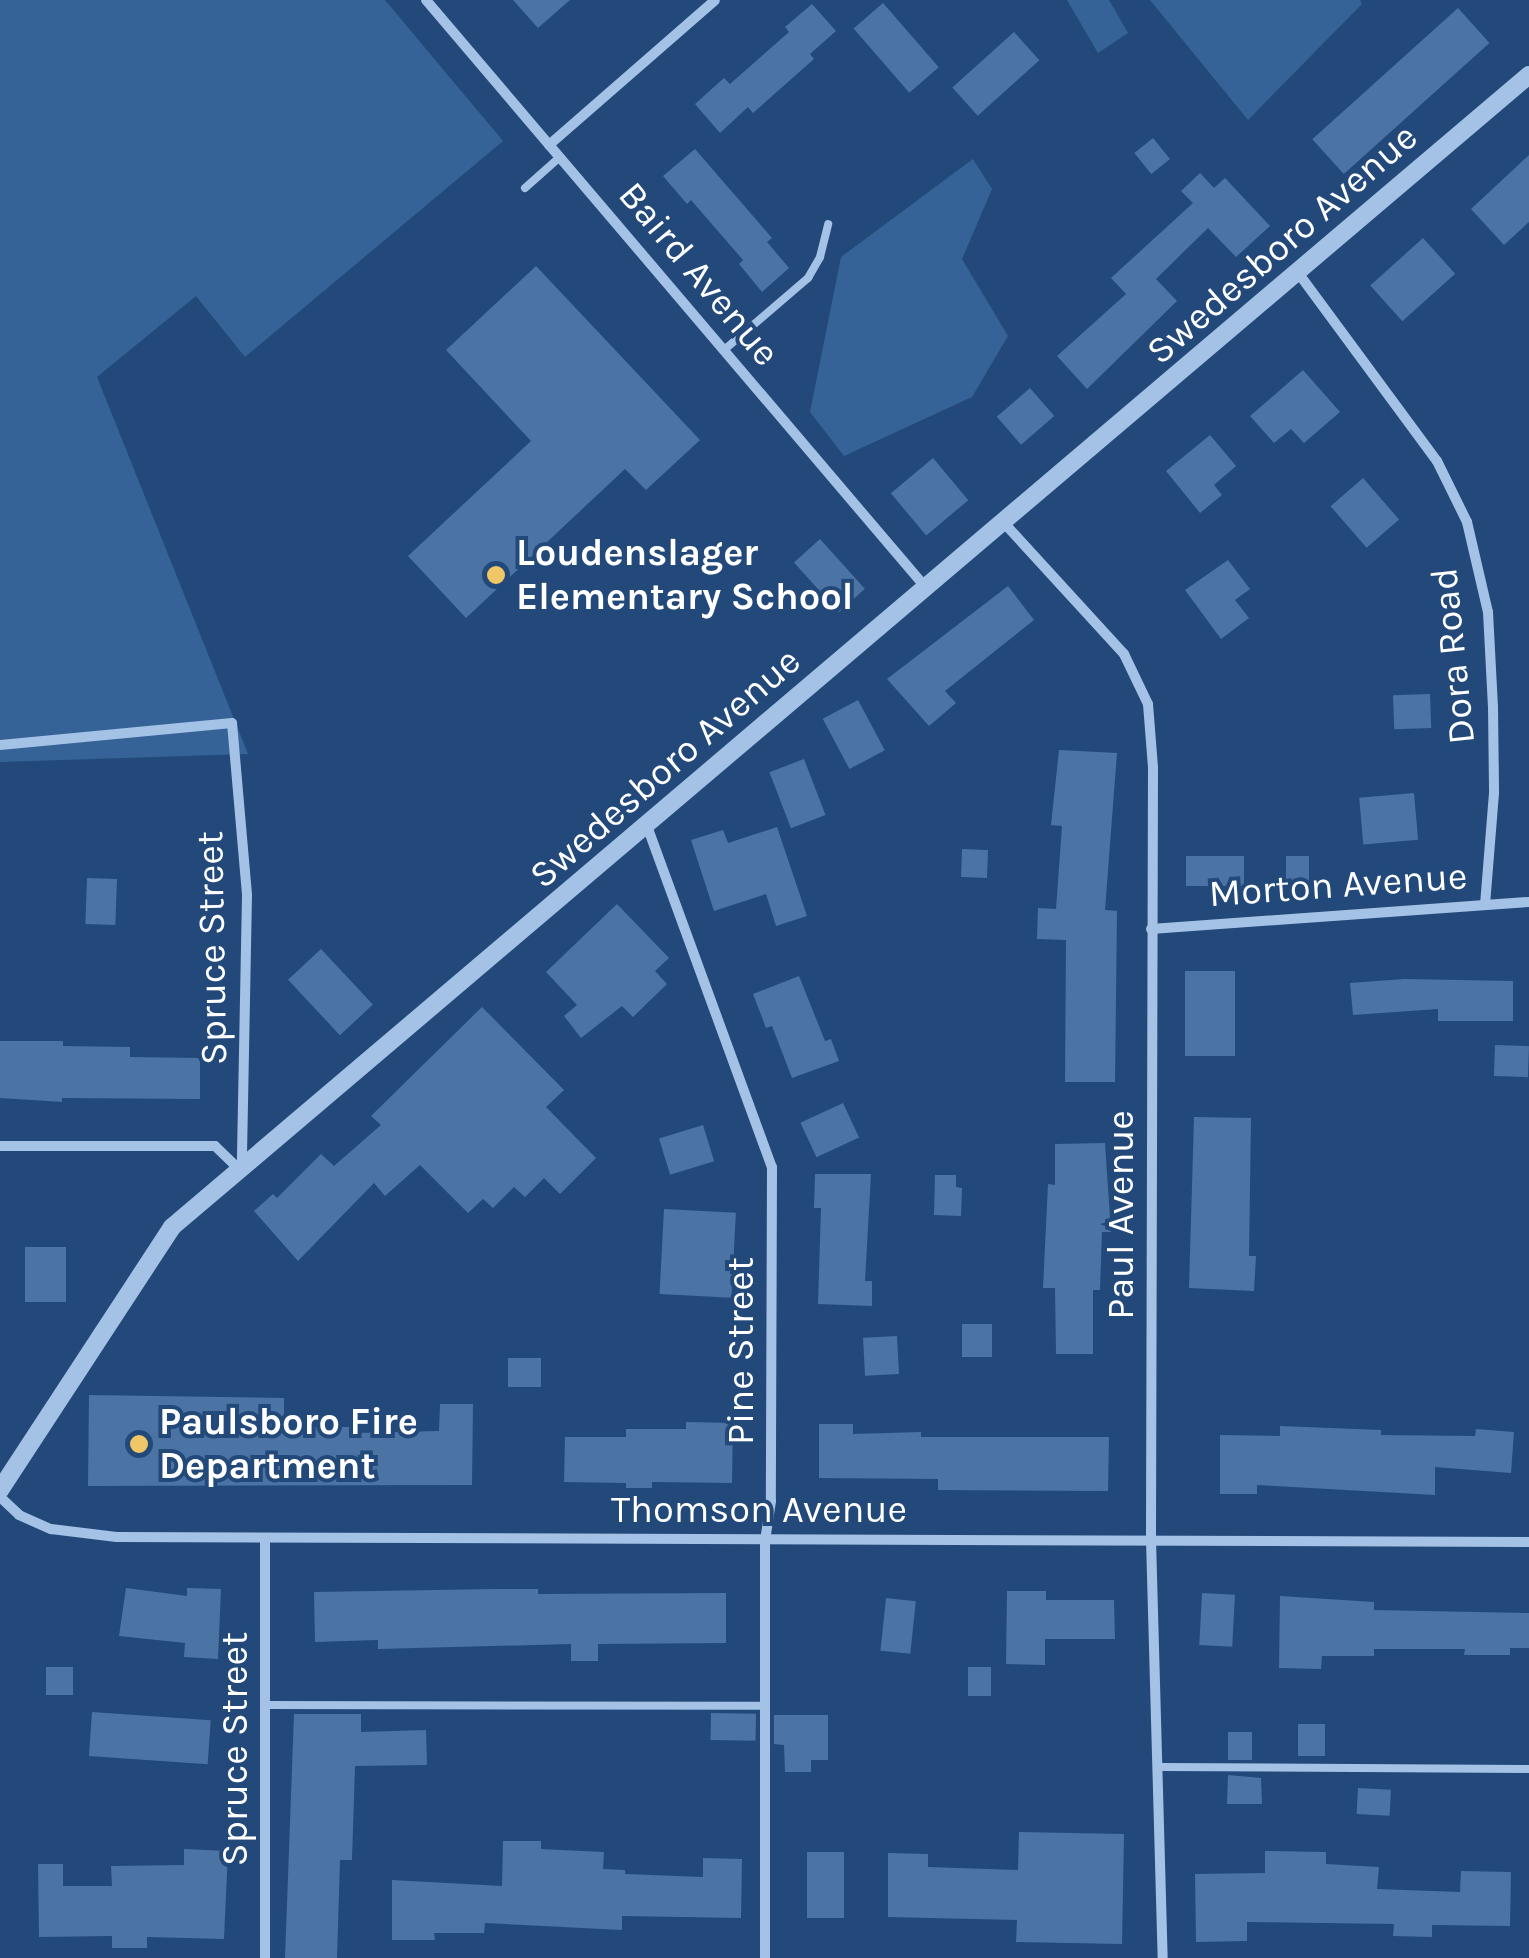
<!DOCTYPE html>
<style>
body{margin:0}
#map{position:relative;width:1529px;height:1958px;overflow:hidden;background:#22497a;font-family:Karla,sans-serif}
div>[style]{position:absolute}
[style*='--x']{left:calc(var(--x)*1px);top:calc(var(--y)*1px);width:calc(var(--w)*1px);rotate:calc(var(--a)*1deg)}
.green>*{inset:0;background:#356398}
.building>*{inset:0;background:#4b73a3;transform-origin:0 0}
.service>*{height:8px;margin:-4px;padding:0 4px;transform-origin:4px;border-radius:4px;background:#a4c2e5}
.minor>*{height:10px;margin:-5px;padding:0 5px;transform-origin:5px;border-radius:5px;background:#a4c2e5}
.tertiary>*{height:18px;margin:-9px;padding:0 9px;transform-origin:9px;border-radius:9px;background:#a4c2e5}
.dots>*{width:28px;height:28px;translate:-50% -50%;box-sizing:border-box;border:5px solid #22497a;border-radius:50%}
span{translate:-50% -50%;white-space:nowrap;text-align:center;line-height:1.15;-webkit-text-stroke:8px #22497a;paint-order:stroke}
.street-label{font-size:38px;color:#fff}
.poi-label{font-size:38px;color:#fff;font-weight:700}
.left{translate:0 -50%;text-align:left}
</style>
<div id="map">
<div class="green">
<i style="clip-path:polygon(0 0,385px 0,503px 141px,245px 357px,196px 296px,97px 377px,248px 754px,0 762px)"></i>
<i style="clip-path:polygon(1067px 0,1109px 0,1128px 33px,1098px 53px)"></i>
<i style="clip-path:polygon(1150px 0,1360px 0,1362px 4px,1248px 120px)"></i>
<i style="clip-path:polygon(973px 159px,992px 189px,962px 259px,1008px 336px,972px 397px,844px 456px,810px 412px,841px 257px)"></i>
</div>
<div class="building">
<i style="clip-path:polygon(513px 0,570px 0,538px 28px)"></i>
<i style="left:883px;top:3px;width:85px;height:39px;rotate:49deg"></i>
<i style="clip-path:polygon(812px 4px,836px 31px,810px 54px,814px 59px,753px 113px,748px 107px,720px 133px,695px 104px,724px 78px,730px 84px,789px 32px,785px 27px)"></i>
<i style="left:1458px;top:8px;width:47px;height:196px;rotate:48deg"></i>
<i style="left:1014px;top:32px;width:38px;height:83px;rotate:48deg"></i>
<i style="left:1153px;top:138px;width:27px;height:24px;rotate:51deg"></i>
<i style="clip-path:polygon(695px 149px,772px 238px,767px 242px,789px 268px,762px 292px,739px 264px,743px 260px,691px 200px,687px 204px,663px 176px)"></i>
<i style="clip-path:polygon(1529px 155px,1529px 222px,1504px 245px,1471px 209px)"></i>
<i style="clip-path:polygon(1200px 173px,1214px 188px,1225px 178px,1270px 226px,1236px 257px,1208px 228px,1156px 279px,1177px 301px,1087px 389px,1057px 356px,1126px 294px,1111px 278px,1193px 203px,1181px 191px)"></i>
<i style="left:1423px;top:238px;width:48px;height:71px;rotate:48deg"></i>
<i style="clip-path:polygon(536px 266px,700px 440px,646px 490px,625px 469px,466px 618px,408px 556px,531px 441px,446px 350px)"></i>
<i style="clip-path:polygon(1303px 370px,1340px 412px,1304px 443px,1291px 429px,1274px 443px,1250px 416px)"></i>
<i style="left:1030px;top:388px;width:37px;height:44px;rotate:49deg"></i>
<i style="clip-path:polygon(1210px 435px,1236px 466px,1214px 485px,1222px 495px,1200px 513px,1166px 471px)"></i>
<i style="left:933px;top:458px;width:55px;height:55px;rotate:50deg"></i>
<i style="left:1363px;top:478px;width:55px;height:43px;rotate:49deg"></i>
<i style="left:820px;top:539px;width:67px;height:35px;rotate:48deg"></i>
<i style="clip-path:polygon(1228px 560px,1250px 589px,1235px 600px,1249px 618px,1221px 639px,1185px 590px)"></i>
<i style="clip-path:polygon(1008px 586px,1034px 620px,945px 691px,956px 703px,929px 726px,887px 679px)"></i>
<i style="left:1430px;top:694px;width:34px;height:37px;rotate:88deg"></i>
<i style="left:858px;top:700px;width:57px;height:40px;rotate:62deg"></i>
<i style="clip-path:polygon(1059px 750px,1117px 753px,1105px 910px,1117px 911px,1115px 1082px,1065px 1082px,1066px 940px,1037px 939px,1038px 908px,1056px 909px,1062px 826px,1051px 825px)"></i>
<i style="left:804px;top:759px;width:60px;height:37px;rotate:69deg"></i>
<i style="left:1414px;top:793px;width:47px;height:55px;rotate:85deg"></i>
<i style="clip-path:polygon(777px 827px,807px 916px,776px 926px,766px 894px,714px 911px,691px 840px,723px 830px,728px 843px)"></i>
<i style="left:962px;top:849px;width:26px;height:28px;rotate:2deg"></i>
<i style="left:1186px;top:856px;width:58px;height:30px"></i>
<i style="left:1309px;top:856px;width:30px;height:23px;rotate:90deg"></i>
<i style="left:87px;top:878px;width:30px;height:46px;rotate:2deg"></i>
<i style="clip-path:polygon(617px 904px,669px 958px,655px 971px,667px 984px,633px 1017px,622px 1006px,581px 1038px,564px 1016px,577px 1005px,546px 972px)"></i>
<i style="left:321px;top:949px;width:76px;height:45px;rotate:47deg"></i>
<i style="left:1235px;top:971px;width:85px;height:50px;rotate:90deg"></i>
<i style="clip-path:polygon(799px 976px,825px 1041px,831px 1039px,839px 1061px,792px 1078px,772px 1026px,766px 1028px,753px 994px)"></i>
<i style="clip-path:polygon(1404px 979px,1513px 981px,1513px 1021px,1438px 1021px,1438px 1009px,1353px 1015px,1350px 983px)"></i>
<i style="clip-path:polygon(482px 1007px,564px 1090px,546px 1107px,596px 1158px,560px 1194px,544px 1178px,525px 1197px,514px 1187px,493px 1208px,483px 1199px,468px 1213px,420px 1165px,385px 1196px,374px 1183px,298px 1261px,254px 1211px,273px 1194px,277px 1198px,321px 1154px,334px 1166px,381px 1125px,371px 1116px)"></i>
<i style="clip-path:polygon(0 1041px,63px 1041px,63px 1046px,130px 1047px,130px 1057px,200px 1058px,200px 1099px,62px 1098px,62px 1102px,0 1098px)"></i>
<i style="left:1495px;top:1045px;width:34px;height:31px;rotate:2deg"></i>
<i style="left:843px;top:1103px;width:38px;height:47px;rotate:65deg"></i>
<i style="clip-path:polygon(1194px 1117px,1251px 1118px,1249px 1256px,1256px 1256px,1254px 1291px,1189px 1288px)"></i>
<i style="left:703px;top:1125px;width:38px;height:46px;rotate:73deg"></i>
<i style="clip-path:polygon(1105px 1143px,1111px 1232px,1102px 1232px,1100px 1290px,1093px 1290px,1093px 1354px,1056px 1354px,1055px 1288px,1043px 1288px,1048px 1184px,1055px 1185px,1055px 1144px)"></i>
<i style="clip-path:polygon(815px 1174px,871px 1174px,865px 1281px,872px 1281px,872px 1306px,818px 1304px,821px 1208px,814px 1208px)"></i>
<i style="clip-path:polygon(935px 1175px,956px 1175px,956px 1187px,962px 1188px,961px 1216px,934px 1215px)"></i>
<i style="left:664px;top:1209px;width:72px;height:85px;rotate:3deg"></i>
<i style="left:25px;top:1247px;width:41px;height:55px"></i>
<i style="left:962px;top:1324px;width:30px;height:33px"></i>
<i style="left:897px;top:1336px;width:38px;height:34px;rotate:87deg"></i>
<i style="left:508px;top:1358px;width:33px;height:29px"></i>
<i style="clip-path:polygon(89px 1395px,284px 1398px,284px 1427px,358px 1427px,358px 1433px,439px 1431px,440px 1404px,473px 1404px,472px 1485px,88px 1486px)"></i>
<i style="clip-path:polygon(686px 1422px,733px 1423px,732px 1483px,652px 1482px,652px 1488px,626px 1488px,626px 1483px,564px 1482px,565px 1437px,626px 1437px,626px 1429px,686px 1429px)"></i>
<i style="clip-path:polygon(819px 1424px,853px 1424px,853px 1434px,921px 1432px,921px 1437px,1109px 1437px,1108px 1491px,938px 1490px,938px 1479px,819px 1478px)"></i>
<i style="clip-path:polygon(1280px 1426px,1381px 1430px,1381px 1435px,1475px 1436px,1476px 1429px,1514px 1432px,1511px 1473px,1435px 1467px,1435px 1495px,1257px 1485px,1257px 1494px,1220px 1494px,1220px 1435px,1280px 1436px)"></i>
<i style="clip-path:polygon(126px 1588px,187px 1596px,187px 1588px,221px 1589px,218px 1659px,184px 1657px,185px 1643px,119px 1636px)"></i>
<i style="clip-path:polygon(495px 1589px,538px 1589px,538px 1594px,726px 1593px,726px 1643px,598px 1644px,598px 1661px,571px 1661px,571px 1644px,378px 1649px,378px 1640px,315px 1642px,314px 1592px)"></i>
<i style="clip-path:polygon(1007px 1591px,1046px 1591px,1046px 1600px,1114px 1600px,1115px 1639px,1045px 1639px,1045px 1665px,1006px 1664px)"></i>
<i style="left:1202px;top:1593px;width:33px;height:52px;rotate:3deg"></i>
<i style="clip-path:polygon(1280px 1596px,1374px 1602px,1374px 1610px,1529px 1613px,1529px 1648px,1510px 1648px,1510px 1655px,1464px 1655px,1465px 1649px,1374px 1649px,1374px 1656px,1322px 1656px,1321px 1669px,1279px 1668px)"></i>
<i style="left:886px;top:1598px;width:30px;height:53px;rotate:6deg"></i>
<i style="left:46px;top:1667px;width:27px;height:28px"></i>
<i style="left:968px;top:1667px;width:23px;height:29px"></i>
<i style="left:92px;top:1712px;width:119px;height:44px;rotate:4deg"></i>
<i style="left:711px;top:1713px;width:45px;height:27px;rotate:1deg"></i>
<i style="clip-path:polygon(294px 1714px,361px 1714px,361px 1732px,426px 1730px,427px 1765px,355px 1766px,352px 1860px,340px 1860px,337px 1958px,285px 1958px)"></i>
<i style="clip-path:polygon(774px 1715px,828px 1715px,828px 1760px,811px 1760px,811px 1772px,785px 1772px,784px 1745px,774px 1744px)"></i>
<i style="left:1298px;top:1724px;width:27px;height:32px"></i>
<i style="left:1228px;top:1732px;width:24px;height:28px"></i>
<i style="clip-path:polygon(1228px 1775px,1261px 1778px,1262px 1804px,1227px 1804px)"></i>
<i style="left:1358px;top:1788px;width:33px;height:26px;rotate:3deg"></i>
<i style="clip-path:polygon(1019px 1832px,1124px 1834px,1122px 1944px,1016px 1942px,1017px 1920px,888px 1917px,888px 1853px,928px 1854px,928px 1867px,1018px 1870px)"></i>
<i style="clip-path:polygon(503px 1841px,541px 1841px,541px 1849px,604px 1852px,603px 1869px,625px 1870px,625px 1874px,703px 1877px,703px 1858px,742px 1859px,741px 1918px,622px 1916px,622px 1930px,485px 1923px,484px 1933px,434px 1933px,435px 1940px,392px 1940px,392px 1880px,502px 1886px)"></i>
<i style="clip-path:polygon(184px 1849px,228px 1851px,224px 1939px,147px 1937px,147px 1948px,112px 1948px,112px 1936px,39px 1937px,38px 1864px,63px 1864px,63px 1886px,112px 1886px,111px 1866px,184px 1865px)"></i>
<i style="clip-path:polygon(1265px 1851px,1326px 1852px,1326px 1864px,1379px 1867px,1377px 1889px,1460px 1892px,1461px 1871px,1511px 1872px,1510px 1926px,1432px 1925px,1432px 1937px,1393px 1936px,1394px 1924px,1247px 1922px,1247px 1941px,1196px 1942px,1195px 1874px,1265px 1873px)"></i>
<i style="left:807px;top:1852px;width:37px;height:66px"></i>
</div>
<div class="service">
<i style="--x:525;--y:188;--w:47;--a:-41.5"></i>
<i style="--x:724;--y:350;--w:111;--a:-40.6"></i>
<i style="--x:808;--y:278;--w:24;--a:-60"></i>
<i style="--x:820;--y:257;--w:34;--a:-76"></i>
<i style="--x:266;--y:1705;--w:499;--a:0.1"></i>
<i style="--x:1159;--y:1767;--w:370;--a:0.3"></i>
</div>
<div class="minor">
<i style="--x:426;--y:0;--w:772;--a:49.62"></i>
<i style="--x:549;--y:145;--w:220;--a:-41.1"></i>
<i style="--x:1299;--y:274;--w:232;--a:53.6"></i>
<i style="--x:1437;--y:461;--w:68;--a:63.8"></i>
<i style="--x:1467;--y:522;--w:92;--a:76.9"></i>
<i style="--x:1488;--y:612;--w:95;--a:87"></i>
<i style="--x:1493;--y:707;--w:86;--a:89.3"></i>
<i style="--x:1494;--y:793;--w:112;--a:94.6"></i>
<i style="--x:1005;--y:524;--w:176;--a:47.5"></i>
<i style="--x:1124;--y:654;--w:55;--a:64.4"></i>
<i style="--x:1148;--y:704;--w:64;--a:85.5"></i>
<i style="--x:1153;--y:768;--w:772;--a:90.15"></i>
<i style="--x:1151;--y:1540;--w:418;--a:88.4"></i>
<i style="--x:0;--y:745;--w:233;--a:-5.4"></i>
<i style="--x:232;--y:723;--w:173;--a:85"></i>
<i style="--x:247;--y:895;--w:271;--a:91.1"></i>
<i style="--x:647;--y:826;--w:363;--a:69.9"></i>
<i style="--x:772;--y:1167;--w:334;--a:90.2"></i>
<i style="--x:771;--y:1501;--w:40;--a:98.5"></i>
<i style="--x:765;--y:1541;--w:417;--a:90"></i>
<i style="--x:1151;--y:929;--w:379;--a:-4.1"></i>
<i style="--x:0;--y:1146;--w:215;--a:0"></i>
<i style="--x:215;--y:1146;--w:37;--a:44"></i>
<i style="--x:0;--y:1497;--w:26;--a:43"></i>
<i style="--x:19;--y:1515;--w:35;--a:24"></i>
<i style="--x:51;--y:1529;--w:66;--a:6.9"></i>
<i style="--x:117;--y:1537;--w:1412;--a:0.2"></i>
<i style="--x:265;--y:1958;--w:418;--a:-90"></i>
</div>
<div class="tertiary">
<i style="--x:0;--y:1490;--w:314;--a:-56.8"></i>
<i style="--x:172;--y:1227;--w:1780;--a:-40.33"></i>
</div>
<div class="dots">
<i style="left:496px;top:575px;background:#f0c767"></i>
<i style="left:139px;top:1444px;background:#f0c767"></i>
</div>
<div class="street-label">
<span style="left:1282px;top:244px;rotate:-41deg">Swedesboro Avenue</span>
<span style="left:699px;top:274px;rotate:50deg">Baird Avenue</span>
<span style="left:1453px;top:656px;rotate:-96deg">Dora Road</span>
<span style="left:665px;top:768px;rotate:-41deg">Swedesboro Avenue</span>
<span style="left:1338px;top:885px;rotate:-4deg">Morton Avenue</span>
<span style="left:212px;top:948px;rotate:-91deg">Spruce Street</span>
<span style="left:1121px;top:1215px;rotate:-90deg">Paul Avenue</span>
<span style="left:741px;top:1351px;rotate:-90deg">Pine Street</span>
<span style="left:759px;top:1510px">Thomson Avenue</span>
<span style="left:235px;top:1749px;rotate:-90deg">Spruce Street</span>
</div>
<div class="poi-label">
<span class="left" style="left:516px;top:575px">Loudenslager<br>Elementary School</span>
<span class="left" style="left:159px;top:1444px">Paulsboro Fire<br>Department</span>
</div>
</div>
